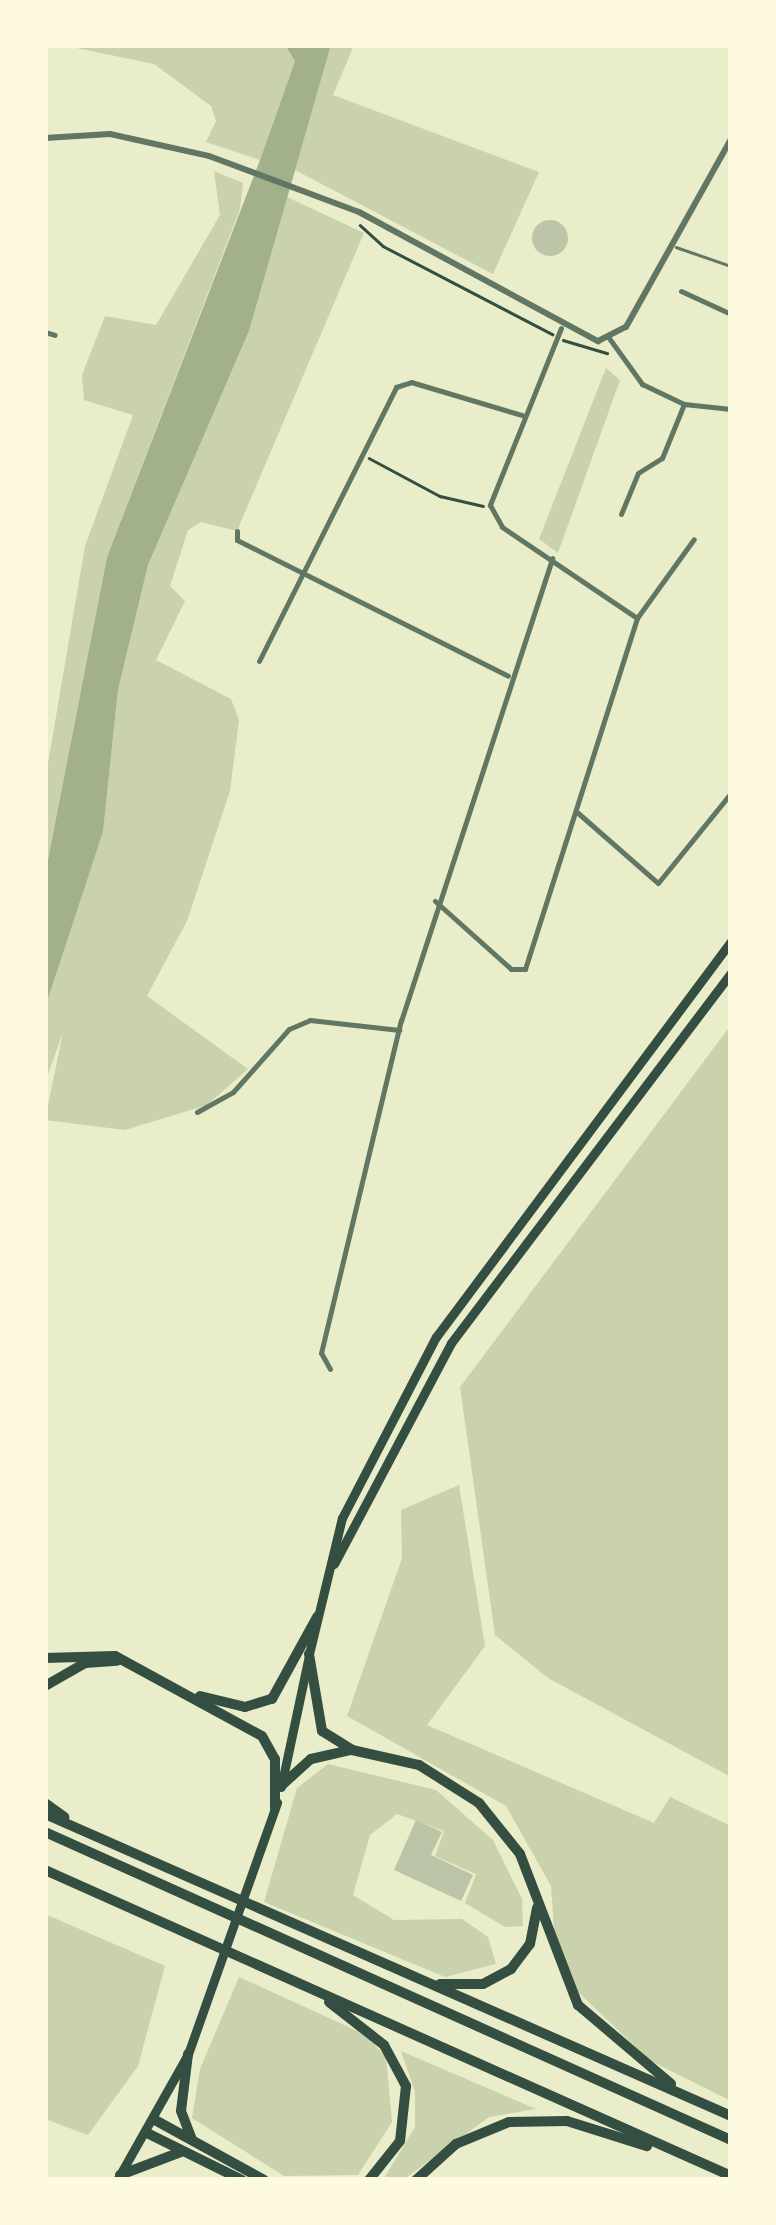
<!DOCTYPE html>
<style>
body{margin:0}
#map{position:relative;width:776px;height:2225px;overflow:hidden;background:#e9edc9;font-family:"IBM Plex Sans",sans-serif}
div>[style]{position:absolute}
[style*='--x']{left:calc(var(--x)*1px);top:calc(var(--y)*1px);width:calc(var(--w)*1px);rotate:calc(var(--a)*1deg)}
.green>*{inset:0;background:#cad2ad}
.water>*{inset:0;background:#a3b18a}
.building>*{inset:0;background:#bcc5a7}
.round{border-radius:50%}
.path>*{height:2.5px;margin:-1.25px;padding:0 1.25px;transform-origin:1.25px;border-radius:1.25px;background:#344e41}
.service>*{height:2.5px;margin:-1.25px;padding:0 1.25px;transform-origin:1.25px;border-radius:1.25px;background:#617663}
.minor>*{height:5px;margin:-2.5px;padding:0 2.5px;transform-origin:2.5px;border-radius:2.5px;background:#617663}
.tertiary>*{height:6px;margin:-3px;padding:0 3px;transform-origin:3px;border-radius:3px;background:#617663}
.primary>*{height:9px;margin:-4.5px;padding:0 4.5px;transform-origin:4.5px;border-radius:4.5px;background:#344e41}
.trunk>*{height:9px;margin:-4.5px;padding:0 4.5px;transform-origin:4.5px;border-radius:4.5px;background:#344e41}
.motorway>*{height:10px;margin:-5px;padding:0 5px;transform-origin:5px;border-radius:5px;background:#344e41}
span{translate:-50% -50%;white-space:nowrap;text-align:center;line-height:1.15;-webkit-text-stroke:10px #fefae0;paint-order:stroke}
.frame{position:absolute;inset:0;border:48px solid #fefae0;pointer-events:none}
</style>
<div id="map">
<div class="green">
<i style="clip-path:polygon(62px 45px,285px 45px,295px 61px,260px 160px,206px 142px,216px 121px,211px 106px,154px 64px)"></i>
<i style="clip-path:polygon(331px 45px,354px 45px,333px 95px,539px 172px,493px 274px,295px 170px)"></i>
<i style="clip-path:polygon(214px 171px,243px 183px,240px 209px,107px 557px,45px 875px,45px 781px,85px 546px,133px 415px,84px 400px,82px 375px,105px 316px,156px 325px,220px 215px)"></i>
<i style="clip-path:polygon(287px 197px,364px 233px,237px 531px,201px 522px,188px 530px,170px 586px,185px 601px,156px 660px,231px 699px,239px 720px,230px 791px,187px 921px,147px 996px,248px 1069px,207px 1105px,125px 1130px,45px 1120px,63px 1032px,45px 1083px,45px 1008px,103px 832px,118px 690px,148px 565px,249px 331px)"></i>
<i style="clip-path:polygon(606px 368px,620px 380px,558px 553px,539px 539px)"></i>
<i style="clip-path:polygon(731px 1025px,731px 1777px,548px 1678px,495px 1635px,460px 1387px)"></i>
<i style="clip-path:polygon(459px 1485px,485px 1646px,427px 1725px,654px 1823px,670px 1797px,731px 1826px,731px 2101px,649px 2060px,573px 1987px,555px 1943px,551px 1886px,506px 1806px,347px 1716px,402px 1558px,401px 1510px)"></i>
<i style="clip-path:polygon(328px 1764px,436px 1790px,493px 1840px,522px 1899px,523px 1926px,505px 1927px,465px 1903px,476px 1874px,435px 1856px,444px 1831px,397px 1814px,370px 1835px,353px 1895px,394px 1920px,462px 1919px,488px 1937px,496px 1964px,445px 1977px,264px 1902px,297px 1788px)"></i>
<i style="clip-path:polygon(45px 1914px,165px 1966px,138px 2066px,88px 2135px,45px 2119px)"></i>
<i style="clip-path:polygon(239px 1977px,366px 2035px,386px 2057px,392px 2122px,358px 2175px,284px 2176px,192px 2118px,200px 2069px)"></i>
<i style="clip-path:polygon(401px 2051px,536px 2109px,489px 2117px,403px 2180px,383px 2180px,415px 2127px,415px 2092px)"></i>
</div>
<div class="water">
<i style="clip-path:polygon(285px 45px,331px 45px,249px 331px,148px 565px,118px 690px,103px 832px,45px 1008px,45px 875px,107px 557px,260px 160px,295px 61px)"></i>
</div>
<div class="building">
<i class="round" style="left:532px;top:220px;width:36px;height:36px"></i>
<i style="clip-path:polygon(416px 1820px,442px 1832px,431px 1855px,473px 1875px,461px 1901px,394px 1870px)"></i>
</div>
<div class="path">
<i style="--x:360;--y:225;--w:31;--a:42"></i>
<i style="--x:383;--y:246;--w:191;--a:27.5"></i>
<i style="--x:563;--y:340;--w:46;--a:16.5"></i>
<i style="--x:369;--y:458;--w:81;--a:28.2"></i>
<i style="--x:440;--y:496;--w:44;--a:13.1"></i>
</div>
<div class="service">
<i style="--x:676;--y:247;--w:58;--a:19.1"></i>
</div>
<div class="minor">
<i style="--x:681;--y:291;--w:55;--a:24.7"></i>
<i style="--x:561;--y:328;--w:191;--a:111.9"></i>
<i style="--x:490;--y:505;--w:25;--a:61"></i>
<i style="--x:502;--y:527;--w:163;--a:34"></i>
<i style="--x:45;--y:332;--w:10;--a:17"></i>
<i style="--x:609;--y:338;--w:57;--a:54.3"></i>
<i style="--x:642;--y:384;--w:47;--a:25.5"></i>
<i style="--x:684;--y:404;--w:47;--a:6.1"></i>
<i style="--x:621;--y:514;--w:44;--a:-67.5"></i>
<i style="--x:638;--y:473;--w:28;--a:-32"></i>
<i style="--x:662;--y:458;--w:58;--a:-67.8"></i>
<i style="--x:237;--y:531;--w:9;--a:90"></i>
<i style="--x:237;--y:540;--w:303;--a:26.6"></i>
<i style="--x:259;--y:661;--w:306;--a:-63.4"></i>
<i style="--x:396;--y:387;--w:16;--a:-18"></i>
<i style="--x:411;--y:382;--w:116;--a:16.6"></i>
<i style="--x:578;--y:813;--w:106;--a:41.2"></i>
<i style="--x:658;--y:883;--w:116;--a:-51"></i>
<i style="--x:435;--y:901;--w:102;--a:41.8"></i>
<i style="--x:511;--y:969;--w:14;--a:0"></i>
<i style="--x:525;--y:969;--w:368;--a:-72.3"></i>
<i style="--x:637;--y:618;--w:97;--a:-54.2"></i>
<i style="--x:197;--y:1112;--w:41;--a:-29.1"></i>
<i style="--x:233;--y:1092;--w:84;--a:-48.4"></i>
<i style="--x:289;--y:1029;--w:23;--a:-23"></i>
<i style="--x:310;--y:1020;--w:90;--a:6.4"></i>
<i style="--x:330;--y:1369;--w:18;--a:-119"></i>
<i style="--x:321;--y:1353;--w:342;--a:-76.5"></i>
<i style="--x:401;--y:1021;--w:487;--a:-71.9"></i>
</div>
<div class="tertiary">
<i style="--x:45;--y:138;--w:65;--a:-3.5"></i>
<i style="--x:110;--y:134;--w:101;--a:12.5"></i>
<i style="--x:209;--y:156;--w:160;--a:20.5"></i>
<i style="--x:359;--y:212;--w:272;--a:28.4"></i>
<i style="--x:598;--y:341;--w:31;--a:-27"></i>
<i style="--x:626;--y:327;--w:215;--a:-60.8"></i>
</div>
<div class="primary">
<i style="--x:281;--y:1787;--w:130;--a:-78"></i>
<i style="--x:117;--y:2180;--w:145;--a:-60.6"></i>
<i style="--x:188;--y:2054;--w:267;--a:-70.5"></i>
</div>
<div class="trunk">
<i style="--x:334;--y:1564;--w:250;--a:-62.1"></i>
<i style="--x:451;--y:1343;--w:464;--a:-52.9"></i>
<i style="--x:309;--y:1654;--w:140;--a:-76.4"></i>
<i style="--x:342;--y:1518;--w:204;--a:-62.6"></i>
<i style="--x:436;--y:1337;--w:494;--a:-53.3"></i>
</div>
<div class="motorway">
<i style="--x:309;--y:1654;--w:78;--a:80.4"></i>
<i style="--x:322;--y:1731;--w:36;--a:32"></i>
<i style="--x:352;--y:1750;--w:69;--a:12.6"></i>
<i style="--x:419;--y:1765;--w:71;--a:32.3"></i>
<i style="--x:479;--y:1803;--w:65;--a:51.2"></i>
<i style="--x:520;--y:1854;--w:162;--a:69"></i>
<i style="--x:578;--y:2005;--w:122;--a:40.3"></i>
<i style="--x:45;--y:1658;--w:70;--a:-1.6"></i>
<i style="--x:115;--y:1656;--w:167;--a:28.6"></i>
<i style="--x:262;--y:1736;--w:26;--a:61"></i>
<i style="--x:275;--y:1759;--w:49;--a:90"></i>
<i style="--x:45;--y:1686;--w:46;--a:-29.9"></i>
<i style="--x:85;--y:1663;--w:32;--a:-4"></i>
<i style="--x:200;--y:1696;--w:46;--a:13.7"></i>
<i style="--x:245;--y:1707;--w:28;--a:-17"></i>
<i style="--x:272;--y:1699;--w:94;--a:-61.2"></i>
<i style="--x:282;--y:1785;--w:39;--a:-42"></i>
<i style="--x:311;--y:1759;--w:41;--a:-12.7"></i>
<i style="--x:45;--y:1803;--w:24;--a:36"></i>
<i style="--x:45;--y:1814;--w:750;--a:23.76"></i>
<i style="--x:45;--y:1832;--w:752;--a:24.18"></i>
<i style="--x:45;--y:1870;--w:751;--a:24.04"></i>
<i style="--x:440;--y:1984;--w:43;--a:0"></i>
<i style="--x:483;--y:1984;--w:32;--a:-28"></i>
<i style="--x:511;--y:1969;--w:31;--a:-53"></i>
<i style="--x:530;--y:1944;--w:37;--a:-79"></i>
<i style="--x:329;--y:2002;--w:70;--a:38"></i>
<i style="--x:384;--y:2045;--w:47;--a:61.8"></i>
<i style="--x:406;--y:2086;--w:55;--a:96.2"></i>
<i style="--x:400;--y:2141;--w:50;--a:128.5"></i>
<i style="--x:188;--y:2054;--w:57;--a:97"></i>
<i style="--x:181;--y:2111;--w:30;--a:69"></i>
<i style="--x:155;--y:2120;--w:124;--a:28.8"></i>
<i style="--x:147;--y:2133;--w:106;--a:26.3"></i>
<i style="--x:120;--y:2175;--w:65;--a:-20.7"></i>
<i style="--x:416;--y:2180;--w:54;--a:-42"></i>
<i style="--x:456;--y:2144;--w:57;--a:-22.5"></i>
<i style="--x:509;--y:2122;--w:58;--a:-1"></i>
<i style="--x:567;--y:2121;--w:84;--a:17.4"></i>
</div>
<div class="frame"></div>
</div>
